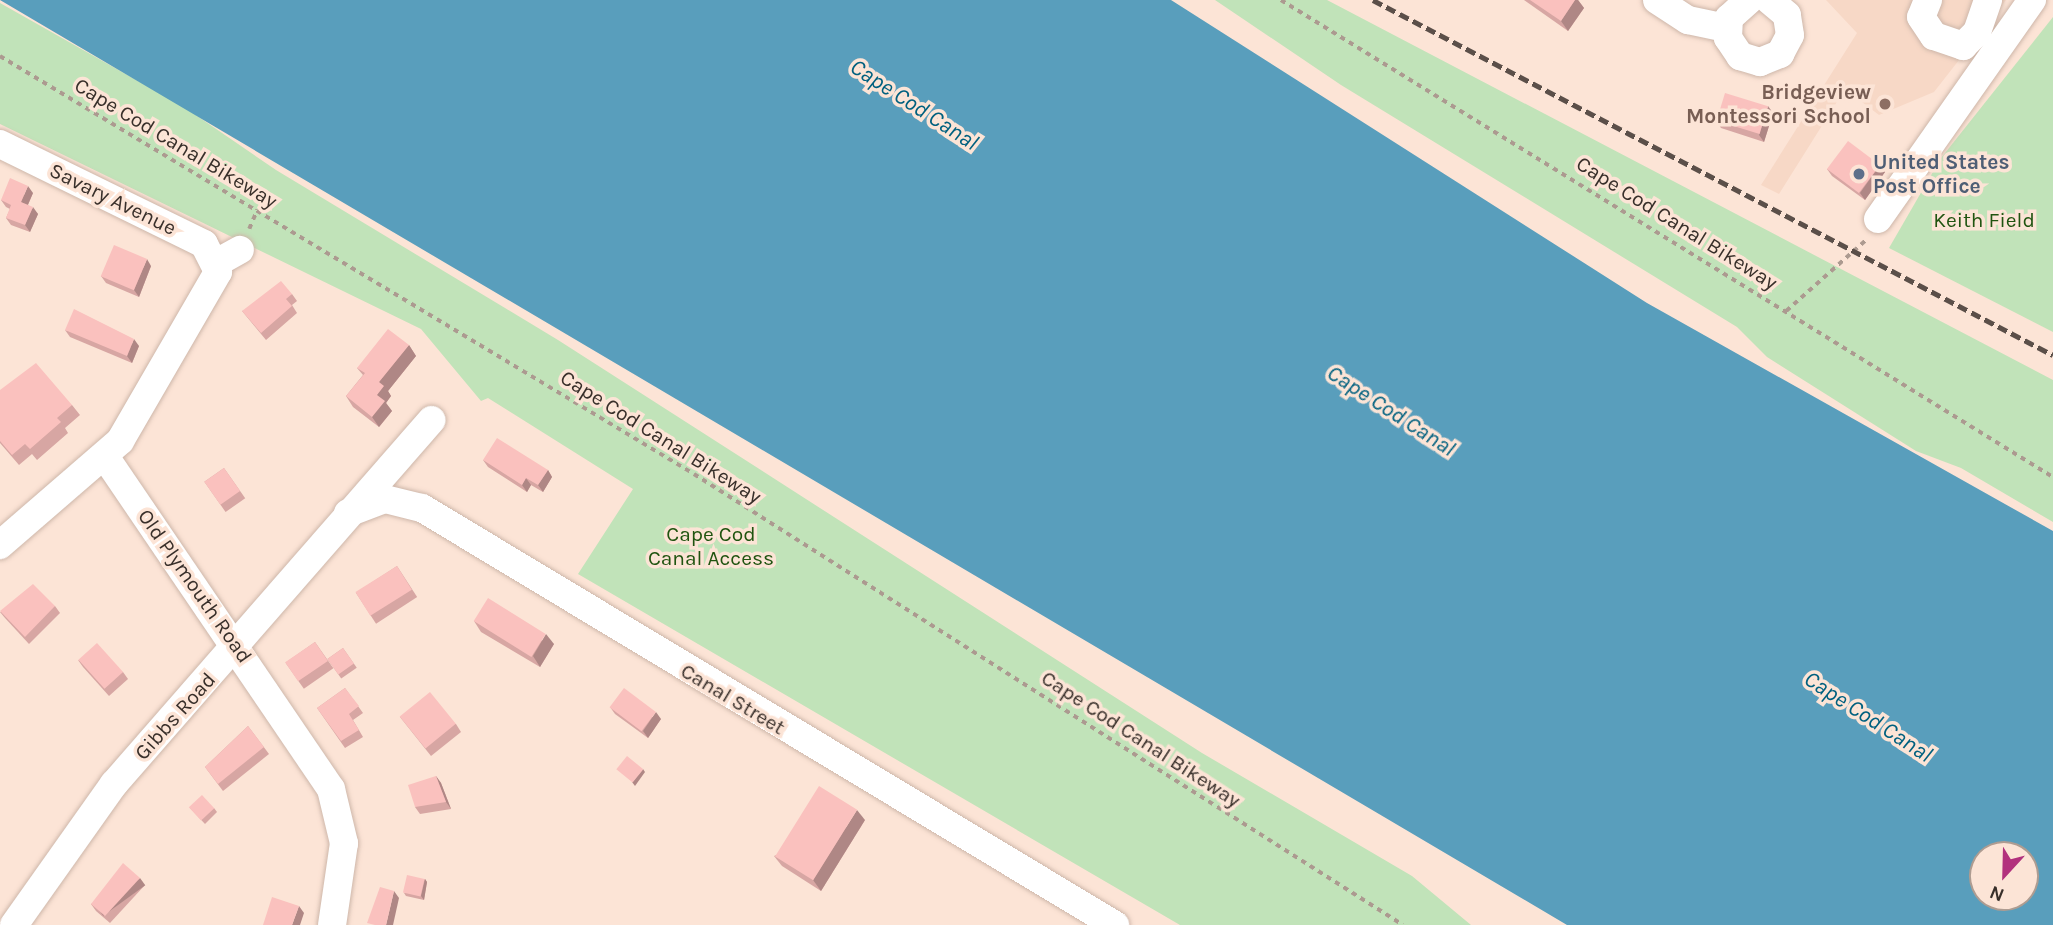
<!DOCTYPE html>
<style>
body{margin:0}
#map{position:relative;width:2053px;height:925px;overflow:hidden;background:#fce4d6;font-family:Karla,sans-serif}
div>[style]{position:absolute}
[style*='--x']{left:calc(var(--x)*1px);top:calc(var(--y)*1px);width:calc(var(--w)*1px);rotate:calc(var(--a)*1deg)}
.built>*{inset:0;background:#f7d8c6}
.green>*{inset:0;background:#c1e3b9}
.water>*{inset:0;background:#599ebc}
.path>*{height:3.5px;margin-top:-1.75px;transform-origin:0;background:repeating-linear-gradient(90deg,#ac9a90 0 5px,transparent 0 10px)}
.roads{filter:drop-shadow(0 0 2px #ceb7aa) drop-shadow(0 0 2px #ceb7aa)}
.minor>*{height:28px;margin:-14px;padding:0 14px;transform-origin:14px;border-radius:14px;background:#fff}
.rail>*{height:5px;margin-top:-2.5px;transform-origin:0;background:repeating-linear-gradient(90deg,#5b4f49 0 10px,transparent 0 15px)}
.wall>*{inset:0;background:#d7a6a3;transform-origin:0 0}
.shaded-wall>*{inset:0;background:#af8785;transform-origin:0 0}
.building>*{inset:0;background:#fac1be;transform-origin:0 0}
.dots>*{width:19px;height:19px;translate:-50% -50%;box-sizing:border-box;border:4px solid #fce4d6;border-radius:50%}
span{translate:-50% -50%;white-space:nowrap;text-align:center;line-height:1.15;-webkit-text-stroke:7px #fce4d6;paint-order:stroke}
.education-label{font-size:21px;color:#785e54;font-weight:700}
.right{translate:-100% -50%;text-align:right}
.street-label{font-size:21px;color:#382f2a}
.service-label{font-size:21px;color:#4e5e75;font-weight:700}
.left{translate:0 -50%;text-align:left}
.park-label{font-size:21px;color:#205410}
.water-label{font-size:23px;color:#00607f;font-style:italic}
.north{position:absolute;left:1969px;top:841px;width:70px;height:70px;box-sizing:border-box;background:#fce4d6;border:2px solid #ae9c91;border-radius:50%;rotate:202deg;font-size:19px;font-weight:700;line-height:28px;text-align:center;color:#382f2a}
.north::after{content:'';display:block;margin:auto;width:24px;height:32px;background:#b2317d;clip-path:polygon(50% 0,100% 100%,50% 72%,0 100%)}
</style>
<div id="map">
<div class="built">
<i style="clip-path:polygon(1826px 0,2006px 0,1934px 92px,1879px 115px,1845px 89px,1779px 194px,1761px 185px,1857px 33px)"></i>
</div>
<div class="green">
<i style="clip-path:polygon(1215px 0,1327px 0,2053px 380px,2053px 522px,1961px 468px,1916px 451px,1767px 357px,1737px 327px,1341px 85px)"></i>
<i style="clip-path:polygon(0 3px,184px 107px,276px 170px,558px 340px,1202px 753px,1412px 876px,1471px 925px,1180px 925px,578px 574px,633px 489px,488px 398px,481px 401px,421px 329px,0 124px)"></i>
<i style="clip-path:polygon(2053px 17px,2053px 332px,1889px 248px,1941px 158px)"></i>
</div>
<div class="water">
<i style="clip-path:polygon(evenodd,0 0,1171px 0,1647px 303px,2053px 531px,2053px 925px,1567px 925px,0 0,1983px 855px,2025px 855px,2025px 897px,1983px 897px,1983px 855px)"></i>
</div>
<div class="path">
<i style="--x:1281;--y:0;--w:907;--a:31.71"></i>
<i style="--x:0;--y:56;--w:810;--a:31.06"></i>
<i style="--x:694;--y:474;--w:840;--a:32.46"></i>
<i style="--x:249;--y:229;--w:21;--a:-67"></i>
<i style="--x:1786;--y:311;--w:108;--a:-41.6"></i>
</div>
<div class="roads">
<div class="minor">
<i style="--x:1657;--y:0;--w:37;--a:33"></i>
<i style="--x:1688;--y:20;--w:40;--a:12"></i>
<i style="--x:1749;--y:0;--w:27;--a:138"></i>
<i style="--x:1729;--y:18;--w:20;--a:93"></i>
<i style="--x:1728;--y:38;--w:22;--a:56"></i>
<i style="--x:1740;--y:56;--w:21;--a:17"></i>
<i style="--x:1760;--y:62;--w:22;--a:-22"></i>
<i style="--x:1780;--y:54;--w:21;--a:-62"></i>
<i style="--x:1790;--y:35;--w:20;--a:-99"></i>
<i style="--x:1787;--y:15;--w:23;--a:-140"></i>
<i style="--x:1928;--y:0;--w:18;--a:112"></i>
<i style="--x:1921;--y:17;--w:23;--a:56"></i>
<i style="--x:1934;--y:36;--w:31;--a:19"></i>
<i style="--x:1963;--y:46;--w:20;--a:-45"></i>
<i style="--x:1977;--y:32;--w:34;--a:-71"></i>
<i style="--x:0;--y:144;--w:227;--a:26.1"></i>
<i style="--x:204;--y:244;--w:31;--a:63"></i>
<i style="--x:218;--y:272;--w:195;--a:120.1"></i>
<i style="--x:120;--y:441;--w:159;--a:139.1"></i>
<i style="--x:1878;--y:219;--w:268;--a:-54.9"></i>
<i style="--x:218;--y:262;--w:25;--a:-29"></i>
<i style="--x:106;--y:458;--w:400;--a:55.8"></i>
<i style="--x:331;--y:789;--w:56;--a:76.5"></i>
<i style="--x:344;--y:843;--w:83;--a:98.3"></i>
<i style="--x:348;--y:513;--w:40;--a:-21"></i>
<i style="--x:385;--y:499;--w:38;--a:14"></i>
<i style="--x:422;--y:508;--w:809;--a:31.04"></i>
<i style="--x:14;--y:925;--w:173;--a:-54.7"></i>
<i style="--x:114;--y:784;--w:483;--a:-48.9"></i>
</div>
</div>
<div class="rail">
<i style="--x:1373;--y:0;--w:767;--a:27.57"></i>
</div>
<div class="wall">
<i style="clip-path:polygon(1524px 0,1578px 0,1584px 8px,1568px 31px)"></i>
<i style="clip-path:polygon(1773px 113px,1764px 142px,1721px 128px,1716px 121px)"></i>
<i style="clip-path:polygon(1880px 165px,1885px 172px,1865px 200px,1832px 176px,1827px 169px)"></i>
<i style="clip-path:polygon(33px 193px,28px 205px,38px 214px,30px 232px,11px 225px,6px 218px,10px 209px,6px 207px,1px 200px)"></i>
<i style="clip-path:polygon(151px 266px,139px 297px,106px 283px,101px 276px)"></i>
<i style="clip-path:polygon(292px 294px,297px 301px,292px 305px,297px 313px,266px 340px,242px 311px)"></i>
<i style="clip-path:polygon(65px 330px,139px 346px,132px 363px,70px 337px)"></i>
<i style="clip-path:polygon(409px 345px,416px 356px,388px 391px,391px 396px,386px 403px,392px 411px,379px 427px,353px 407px,346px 396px,363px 375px,357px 368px)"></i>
<i style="clip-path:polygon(0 390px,72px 405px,80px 415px,65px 428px,68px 433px,37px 460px,32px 454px,19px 465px,0 443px)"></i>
<i style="clip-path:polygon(483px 460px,548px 470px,552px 477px,543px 492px,531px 485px,527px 492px,488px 467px)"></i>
<i style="left:224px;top:468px;width:37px;height:24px;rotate:55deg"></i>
<i style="left:397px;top:566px;width:37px;height:49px;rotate:57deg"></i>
<i style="clip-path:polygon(55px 606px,60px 613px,29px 644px,5px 618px,0 612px)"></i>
<i style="clip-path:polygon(474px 621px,554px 644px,540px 667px,481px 632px)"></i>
<i style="left:315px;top:642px;width:32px;height:36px;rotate:55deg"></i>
<i style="left:343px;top:648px;width:24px;height:19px;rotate:55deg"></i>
<i style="clip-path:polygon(78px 660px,123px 672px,128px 679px,109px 696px,83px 667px)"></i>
<i style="clip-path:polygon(345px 688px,363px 713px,353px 720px,363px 737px,345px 748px,317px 708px)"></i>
<i style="clip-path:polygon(610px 707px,661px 719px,648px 738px,615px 714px)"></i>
<i style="clip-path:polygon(400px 717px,456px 724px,461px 732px,431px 756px)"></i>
<i style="clip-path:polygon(248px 726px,269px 754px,223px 791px,205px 767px)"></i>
<i style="clip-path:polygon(436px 776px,441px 783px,451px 809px,420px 814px,415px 807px)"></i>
<i style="clip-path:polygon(190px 808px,214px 808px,217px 812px,205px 824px)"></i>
<i style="clip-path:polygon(865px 820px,821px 891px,782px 866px,774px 856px)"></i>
<i style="clip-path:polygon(425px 879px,427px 882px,424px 900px,406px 896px,404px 893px)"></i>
<i style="clip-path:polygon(145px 885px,110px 923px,96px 911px,91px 904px)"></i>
</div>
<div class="shaded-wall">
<i style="clip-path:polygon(1575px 0,1578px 0,1584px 8px,1568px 31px,1561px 21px)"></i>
<i style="clip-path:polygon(1768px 106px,1773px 113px,1764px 142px,1759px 135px)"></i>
<i style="clip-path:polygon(1880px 165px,1885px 172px,1865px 200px,1860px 193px)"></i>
<i style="clip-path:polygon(28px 186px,33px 193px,26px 209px,21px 202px)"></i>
<i style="clip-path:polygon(33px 207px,38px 214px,30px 232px,25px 225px)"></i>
<i style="clip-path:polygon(147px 259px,151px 266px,139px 297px,134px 290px)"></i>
<i style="clip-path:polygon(134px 339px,139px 346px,132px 363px,127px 356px)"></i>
<i style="clip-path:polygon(409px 345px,416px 356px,388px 391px,391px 396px,386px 403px,392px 411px,379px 427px,372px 417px,379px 382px)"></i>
<i style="clip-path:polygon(548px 470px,552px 477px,543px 492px,538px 485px)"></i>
<i style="clip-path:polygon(526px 478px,531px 485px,527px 492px,522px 485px)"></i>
<i style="clip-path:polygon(546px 634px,554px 644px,540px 667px,533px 656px)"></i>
<i style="clip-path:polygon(656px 712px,661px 719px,648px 738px,643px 731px)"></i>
<i style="clip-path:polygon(643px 769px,645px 772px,635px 786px,632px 782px)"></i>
<i style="clip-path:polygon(436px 776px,441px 783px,451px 809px,446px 802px)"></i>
<i style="clip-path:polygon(857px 810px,865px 820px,821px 891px,813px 880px)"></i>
<i style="left:140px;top:878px;width:9px;height:52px;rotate:54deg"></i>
<i style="clip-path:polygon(425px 879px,427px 882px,424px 900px,421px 896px)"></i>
<i style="clip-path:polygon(394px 891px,399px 898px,393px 925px,386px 925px)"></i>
<i style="clip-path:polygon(299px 906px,304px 913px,300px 925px,292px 925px)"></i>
</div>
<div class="building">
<i style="clip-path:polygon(1530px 0,1575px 0,1561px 21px)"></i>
<i style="left:1725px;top:93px;width:45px;height:29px;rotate:17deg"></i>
<i style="left:1848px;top:141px;width:40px;height:35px;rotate:37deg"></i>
<i style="clip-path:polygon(10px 178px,28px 186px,21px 202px,33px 207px,25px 225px,6px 218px,11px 205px,1px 200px)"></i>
<i style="left:114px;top:245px;width:36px;height:34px;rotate:23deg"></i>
<i style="clip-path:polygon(281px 281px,292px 294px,286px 299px,292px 306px,261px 333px,242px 311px)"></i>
<i style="clip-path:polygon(74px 309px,134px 339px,127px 356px,65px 330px)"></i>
<i style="clip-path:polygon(388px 329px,409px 345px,379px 382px,384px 386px,377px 395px,385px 401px,372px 417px,346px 396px,365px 373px,357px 368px)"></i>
<i style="clip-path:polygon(36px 363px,72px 405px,57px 418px,61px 422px,30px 449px,25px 444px,12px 455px,0 441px,0 390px)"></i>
<i style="clip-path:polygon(497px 438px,548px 470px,538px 485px,526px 478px,522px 485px,483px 460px)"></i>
<i style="left:224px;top:468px;width:28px;height:24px;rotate:55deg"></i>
<i style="left:397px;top:566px;width:28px;height:49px;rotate:58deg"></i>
<i style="clip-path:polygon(33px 584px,55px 606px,25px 637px,0 611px)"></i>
<i style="left:488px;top:598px;width:68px;height:27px;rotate:32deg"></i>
<i style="left:315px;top:642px;width:23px;height:36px;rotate:56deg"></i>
<i style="left:97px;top:643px;width:39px;height:25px;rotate:48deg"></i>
<i style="left:343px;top:648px;width:19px;height:19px;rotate:55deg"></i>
<i style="clip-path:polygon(345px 688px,359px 706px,349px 714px,359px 730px,341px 741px,317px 708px)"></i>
<i style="left:624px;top:688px;width:40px;height:24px;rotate:37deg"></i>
<i style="left:430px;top:692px;width:41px;height:39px;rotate:51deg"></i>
<i style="clip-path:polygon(248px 726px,264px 747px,218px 784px,205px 767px)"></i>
<i style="left:627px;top:756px;width:21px;height:17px;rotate:39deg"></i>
<i style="clip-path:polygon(436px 776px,446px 802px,415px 807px,408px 785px)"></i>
<i style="left:819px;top:786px;width:45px;height:83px;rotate:32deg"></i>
<i style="left:202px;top:795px;width:18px;height:18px;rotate:47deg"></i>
<i style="clip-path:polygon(123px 863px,140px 878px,105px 916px,91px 904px)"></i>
<i style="left:407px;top:875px;width:18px;height:18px;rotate:13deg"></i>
<i style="clip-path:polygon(380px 887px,394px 891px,386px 925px,375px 925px,367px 923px)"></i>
<i style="clip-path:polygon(272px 897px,299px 906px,292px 925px,263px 925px)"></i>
</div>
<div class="dots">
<i style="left:1885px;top:104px;background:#8d6e63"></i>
<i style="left:1859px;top:174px;background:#5c6f8a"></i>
</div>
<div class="education-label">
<span class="right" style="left:1871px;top:104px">Bridgeview<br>Montessori School</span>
</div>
<div class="street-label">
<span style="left:176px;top:143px;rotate:31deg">Cape Cod Canal Bikeway</span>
<span style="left:113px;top:199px;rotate:26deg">Savary Avenue</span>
<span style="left:1677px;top:223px;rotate:32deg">Cape Cod Canal Bikeway</span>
<span style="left:661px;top:437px;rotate:32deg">Cape Cod Canal Bikeway</span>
<span style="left:195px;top:586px;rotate:55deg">Old Plymouth Road</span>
<span style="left:733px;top:699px;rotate:31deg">Canal Street</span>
<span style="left:175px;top:716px;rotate:-48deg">Gibbs Road</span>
<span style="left:1141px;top:739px;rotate:33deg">Cape Cod Canal Bikeway</span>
</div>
<div class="service-label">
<span class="left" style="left:1873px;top:174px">United States<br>Post Office</span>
</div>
<div class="park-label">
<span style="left:1984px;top:220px">Keith Field</span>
<span style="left:711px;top:546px">Cape Cod<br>Canal Access</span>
</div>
<div class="water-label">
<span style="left:914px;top:105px;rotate:33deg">Cape Cod Canal</span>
<span style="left:1391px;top:411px;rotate:33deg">Cape Cod Canal</span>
<span style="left:1868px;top:717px;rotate:33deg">Cape Cod Canal</span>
</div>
<div class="north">N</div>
</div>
